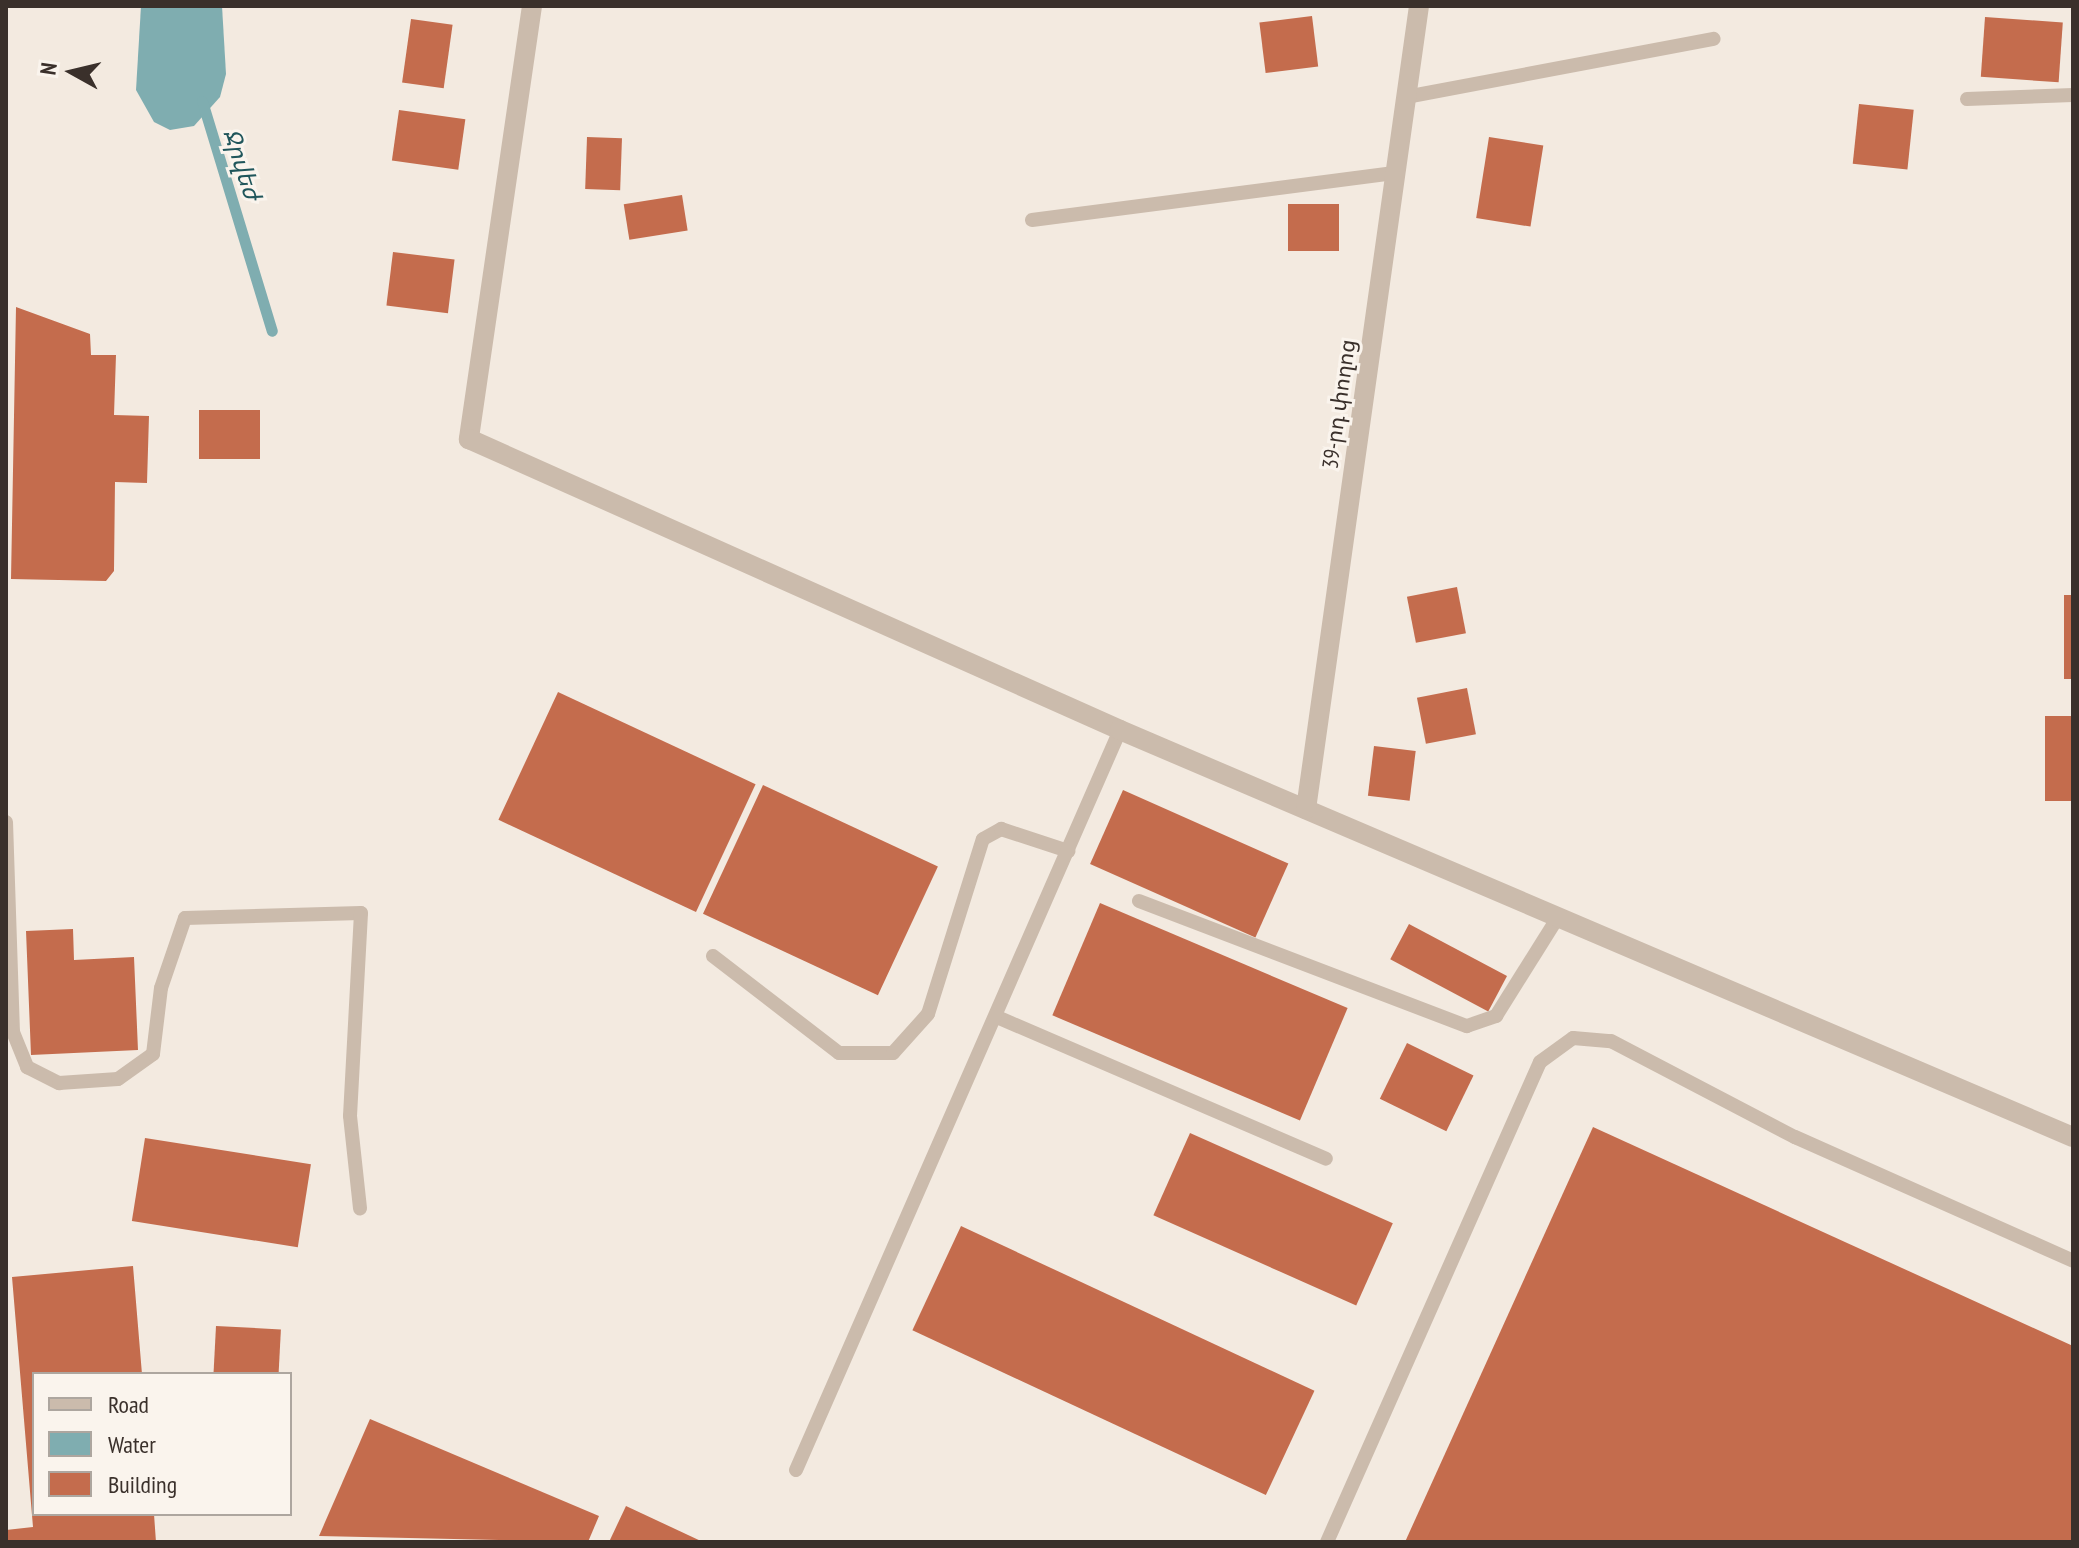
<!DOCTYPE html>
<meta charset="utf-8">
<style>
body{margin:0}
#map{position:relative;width:2079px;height:1548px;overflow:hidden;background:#f3eae0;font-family:"PT Sans Narrow","Noto Sans Armenian",sans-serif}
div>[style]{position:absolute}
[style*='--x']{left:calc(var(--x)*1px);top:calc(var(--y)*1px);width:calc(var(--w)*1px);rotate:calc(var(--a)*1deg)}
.water>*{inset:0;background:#7fadb0}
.stream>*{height:11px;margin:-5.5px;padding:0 5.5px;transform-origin:5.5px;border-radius:5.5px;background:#7fadb0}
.building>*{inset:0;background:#c46c4d;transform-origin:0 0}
.lane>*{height:14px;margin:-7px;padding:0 7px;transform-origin:7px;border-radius:7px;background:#cbbbac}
.street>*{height:20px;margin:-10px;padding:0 10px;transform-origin:10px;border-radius:10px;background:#cbbbac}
span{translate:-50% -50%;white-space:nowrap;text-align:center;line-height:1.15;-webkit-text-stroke:6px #faf4ed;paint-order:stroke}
.street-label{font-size:22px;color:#3a302b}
.water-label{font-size:24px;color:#20565b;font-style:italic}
.frame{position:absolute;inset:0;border:8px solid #3a302b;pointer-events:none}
.legend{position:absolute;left:32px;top:1372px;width:260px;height:144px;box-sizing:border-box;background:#faf4ed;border:2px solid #ada69f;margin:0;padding:10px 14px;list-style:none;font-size:24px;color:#3a302b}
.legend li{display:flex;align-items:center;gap:16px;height:40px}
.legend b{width:40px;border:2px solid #ada69f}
.north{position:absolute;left:32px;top:32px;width:80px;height:80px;-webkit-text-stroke:6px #faf4ed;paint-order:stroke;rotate:278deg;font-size:22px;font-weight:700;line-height:32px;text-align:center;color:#3a302b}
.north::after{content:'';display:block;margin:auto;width:28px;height:36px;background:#3a302b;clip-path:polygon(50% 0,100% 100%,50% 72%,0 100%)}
</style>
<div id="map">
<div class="water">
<i style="clip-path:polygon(141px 6px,222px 6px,226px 74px,220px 97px,194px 126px,170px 130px,154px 122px,136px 90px)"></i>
</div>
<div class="stream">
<i style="--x:202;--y:101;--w:240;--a:73.1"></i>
</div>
<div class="building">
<i style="left:1312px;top:16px;width:51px;height:53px;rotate:83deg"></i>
<i style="left:1985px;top:17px;width:78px;height:60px;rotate:4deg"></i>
<i style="left:411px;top:19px;width:42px;height:64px;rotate:8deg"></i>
<i style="left:1859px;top:104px;width:55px;height:60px;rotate:6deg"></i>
<i style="left:399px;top:110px;width:67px;height:51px;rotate:8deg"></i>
<i style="left:587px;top:137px;width:35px;height:52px;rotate:2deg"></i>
<i style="left:1489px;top:137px;width:55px;height:82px;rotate:9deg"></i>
<i style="left:682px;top:195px;width:36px;height:59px;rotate:81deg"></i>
<i style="left:1288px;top:204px;width:51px;height:47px"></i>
<i style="left:393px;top:252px;width:62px;height:54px;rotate:7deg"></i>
<i style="clip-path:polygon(16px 307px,90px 334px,91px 355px,116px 355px,114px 415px,149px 416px,147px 483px,115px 482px,114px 571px,106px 581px,11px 579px)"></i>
<i style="left:199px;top:410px;width:61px;height:49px"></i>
<i style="left:1457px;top:587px;width:47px;height:51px;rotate:79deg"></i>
<i style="left:2064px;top:595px;width:9px;height:84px"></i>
<i style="left:1467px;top:688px;width:47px;height:51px;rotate:79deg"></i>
<i style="left:558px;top:692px;width:218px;height:141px;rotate:25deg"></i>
<i style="left:2045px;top:716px;width:28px;height:85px"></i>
<i style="left:1374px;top:746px;width:42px;height:50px;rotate:7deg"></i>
<i style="left:763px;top:785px;width:193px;height:142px;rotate:25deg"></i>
<i style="left:1123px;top:790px;width:181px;height:81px;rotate:24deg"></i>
<i style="left:1100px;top:903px;width:269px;height:122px;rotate:23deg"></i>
<i style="left:1409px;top:924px;width:111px;height:40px;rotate:28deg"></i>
<i style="clip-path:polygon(73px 929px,74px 960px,134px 957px,138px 1050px,31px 1055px,26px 931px)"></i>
<i style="left:1407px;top:1043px;width:74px;height:62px;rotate:26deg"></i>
<i style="clip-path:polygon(1593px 1127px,2073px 1346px,2073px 1542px,1405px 1542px)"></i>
<i style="left:1190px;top:1133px;width:222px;height:90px;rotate:24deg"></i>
<i style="left:145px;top:1138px;width:168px;height:84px;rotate:9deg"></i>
<i style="left:961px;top:1226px;width:390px;height:115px;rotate:25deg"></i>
<i style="clip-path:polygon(133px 1266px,142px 1374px,34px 1374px,34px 1514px,154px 1514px,156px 1542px,6px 1542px,6px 1530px,33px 1527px,12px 1277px)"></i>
<i style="left:216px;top:1326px;width:65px;height:48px;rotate:3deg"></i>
<i style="clip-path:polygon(370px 1419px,599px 1516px,588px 1542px,319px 1536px)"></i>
<i style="clip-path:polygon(626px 1506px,703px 1542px,609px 1542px)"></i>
</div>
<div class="lane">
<i style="--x:1406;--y:97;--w:313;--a:-10.7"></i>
<i style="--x:1967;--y:99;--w:106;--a:-2.2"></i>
<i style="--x:1032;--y:220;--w:367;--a:-7.4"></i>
<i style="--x:6;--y:822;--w:210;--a:88.1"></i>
<i style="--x:13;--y:1032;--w:38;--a:68"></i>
<i style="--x:27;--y:1067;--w:36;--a:27"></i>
<i style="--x:59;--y:1083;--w:59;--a:-3.9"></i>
<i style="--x:118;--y:1079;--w:43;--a:-35.5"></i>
<i style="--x:153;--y:1054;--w:66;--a:-83.1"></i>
<i style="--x:161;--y:988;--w:74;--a:-71.1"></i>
<i style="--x:185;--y:918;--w:176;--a:-1.6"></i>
<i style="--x:361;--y:913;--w:203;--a:93.1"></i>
<i style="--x:350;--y:1116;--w:93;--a:83.8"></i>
<i style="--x:1139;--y:901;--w:351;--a:20.9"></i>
<i style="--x:1467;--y:1026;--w:31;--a:-19"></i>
<i style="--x:1496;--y:1016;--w:117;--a:-57.9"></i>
<i style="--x:713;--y:956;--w:159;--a:37.6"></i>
<i style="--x:839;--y:1053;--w:54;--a:0"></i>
<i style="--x:893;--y:1053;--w:52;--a:-48.1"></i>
<i style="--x:928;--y:1014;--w:183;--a:-72.6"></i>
<i style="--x:983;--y:839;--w:21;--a:-29"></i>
<i style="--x:1001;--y:829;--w:71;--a:18.2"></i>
<i style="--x:997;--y:1017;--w:358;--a:23.3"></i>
<i style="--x:796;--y:1470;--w:808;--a:-66.35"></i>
<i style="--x:1327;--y:1542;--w:525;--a:-66.07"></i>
<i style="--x:1540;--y:1062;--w:41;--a:-36"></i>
<i style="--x:1573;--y:1038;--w:38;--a:5"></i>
<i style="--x:1611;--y:1041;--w:208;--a:27.6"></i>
<i style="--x:1795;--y:1137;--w:304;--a:24"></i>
</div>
<div class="street">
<i style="--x:532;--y:6;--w:438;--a:98.3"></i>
<i style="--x:469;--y:439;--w:713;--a:24.08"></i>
<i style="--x:1120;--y:730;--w:1036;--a:23.13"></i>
<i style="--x:1306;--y:809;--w:811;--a:-81.99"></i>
</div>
<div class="street-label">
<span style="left:1339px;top:404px;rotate:-82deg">39-րդ փողոց</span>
</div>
<div class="water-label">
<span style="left:242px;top:164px;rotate:72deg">Ջրվեժ</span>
</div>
<div class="frame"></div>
<ul class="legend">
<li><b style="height:10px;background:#cbbbac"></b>Road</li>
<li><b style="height:22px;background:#7fadb0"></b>Water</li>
<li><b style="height:22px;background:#c46c4d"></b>Building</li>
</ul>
<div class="north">N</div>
</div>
